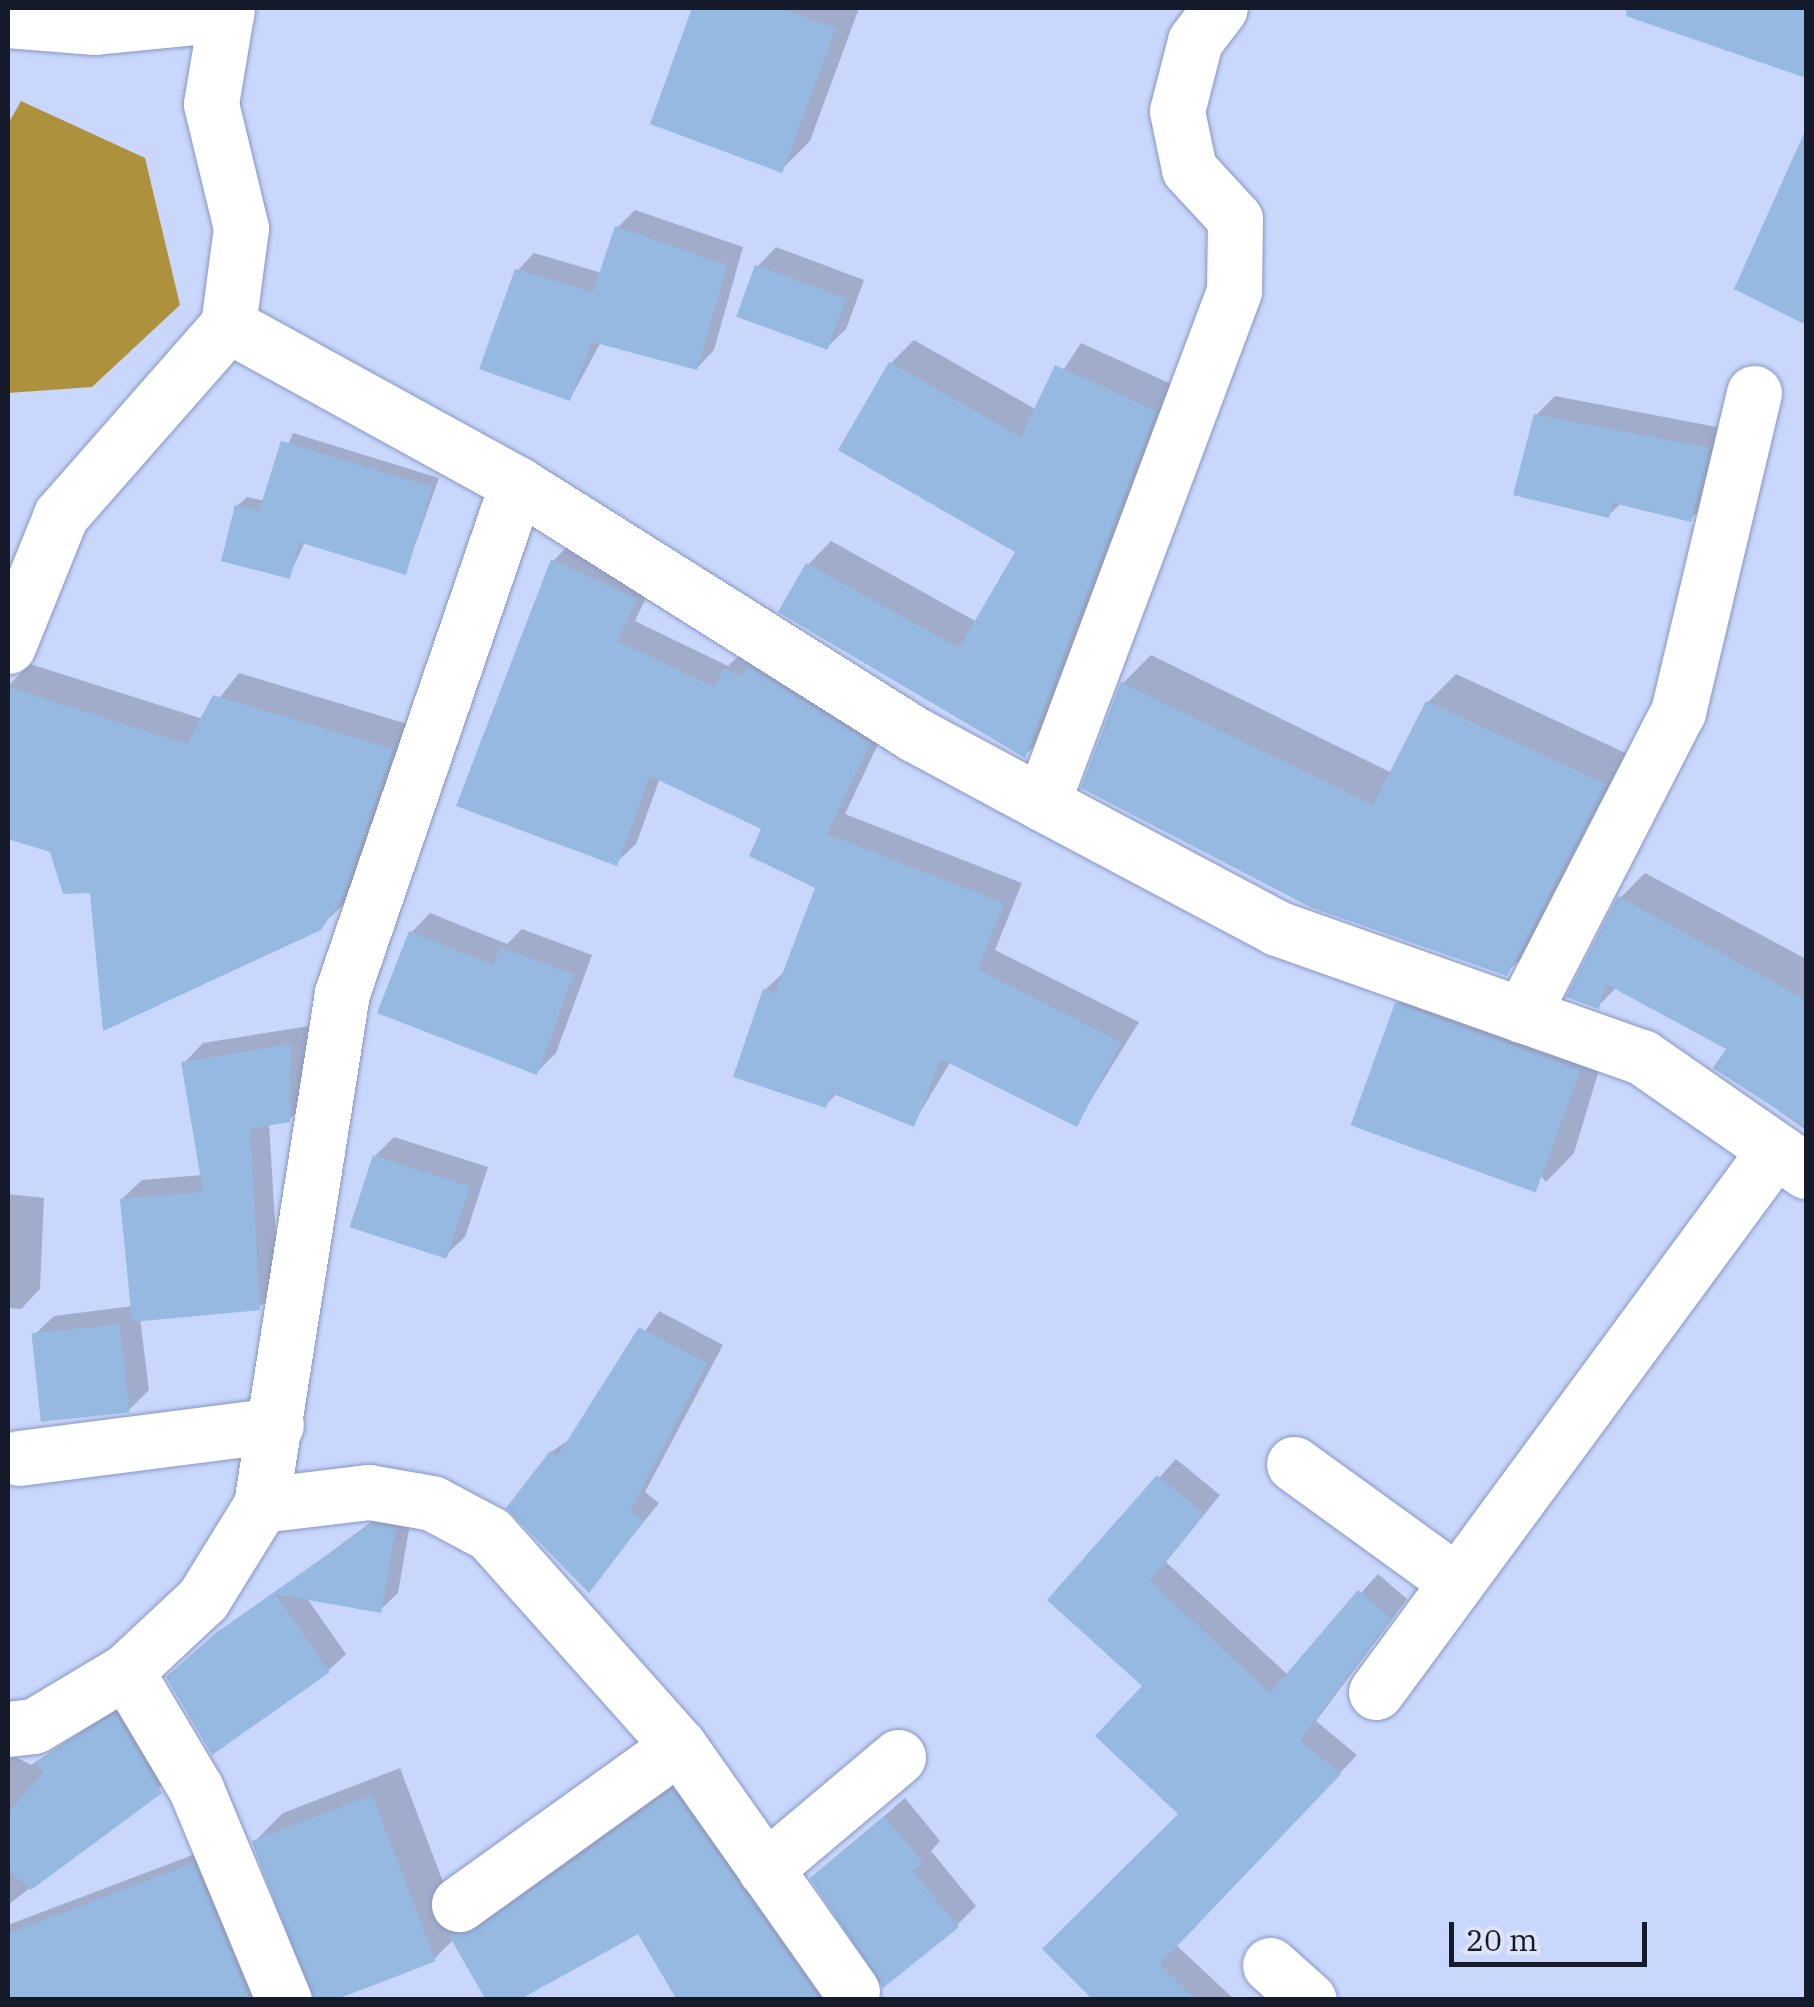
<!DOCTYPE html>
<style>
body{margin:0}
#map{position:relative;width:1814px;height:2007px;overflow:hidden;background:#c9d7fc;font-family:"IBM Plex Serif",serif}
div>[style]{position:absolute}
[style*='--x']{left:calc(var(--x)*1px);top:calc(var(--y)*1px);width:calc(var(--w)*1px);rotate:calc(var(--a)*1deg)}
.water>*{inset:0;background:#ae913c}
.shadow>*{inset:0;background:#0003}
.building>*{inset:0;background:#95b9e0;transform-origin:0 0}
.roads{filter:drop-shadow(0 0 2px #8897c3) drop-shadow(0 0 2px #8897c3)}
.minor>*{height:55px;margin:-27.5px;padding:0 27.5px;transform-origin:27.5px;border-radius:27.5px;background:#fff}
span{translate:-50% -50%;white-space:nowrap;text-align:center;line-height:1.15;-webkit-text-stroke:10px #dde4f7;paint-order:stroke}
.frame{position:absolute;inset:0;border:10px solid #151a2b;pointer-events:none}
.scale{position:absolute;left:1449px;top:1922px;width:198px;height:45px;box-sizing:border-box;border:5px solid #151a2b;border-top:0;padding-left:12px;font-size:30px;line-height:35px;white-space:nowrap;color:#151a2b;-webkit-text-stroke:8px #dde4f7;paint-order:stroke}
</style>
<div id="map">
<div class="water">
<i style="clip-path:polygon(21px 101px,145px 158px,180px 305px,92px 387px,8px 393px,8px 124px)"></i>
</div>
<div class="shadow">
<i style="clip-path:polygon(695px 8px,859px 8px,810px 141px,781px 170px,653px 123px)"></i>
<i style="clip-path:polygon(1692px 8px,1806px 8px,1806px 76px,1684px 34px)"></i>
<i style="clip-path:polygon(1806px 136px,1806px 323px,1738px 288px)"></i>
<i style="clip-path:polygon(635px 210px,743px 247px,714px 350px,697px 368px,601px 342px,570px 399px,517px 271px,534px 253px,602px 273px,617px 228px)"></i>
<i style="clip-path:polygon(776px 247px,864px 280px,846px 329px,826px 348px,757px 267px)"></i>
<i style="clip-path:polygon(914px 340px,1037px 410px,1081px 343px,1178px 387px,1048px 732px,1025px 755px,808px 565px,831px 541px,977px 622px,1019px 551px,891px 363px)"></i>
<i style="clip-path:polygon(1555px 396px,1727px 429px,1710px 500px,1690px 519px,1621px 503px,1608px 516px,1536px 415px)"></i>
<i style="clip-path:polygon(293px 433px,439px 478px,405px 573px,305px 542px,289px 576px,237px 506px,247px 497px,265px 501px)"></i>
<i style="clip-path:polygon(573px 541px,655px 579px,635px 621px,728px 666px,745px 650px,888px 723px,845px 814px,1022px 883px,995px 950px,1139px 1022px,1076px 1124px,951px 1061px,913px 1124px,837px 1093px,825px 1106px,765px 990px,785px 971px,818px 886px,765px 828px,660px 778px,636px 844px,616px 863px,553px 561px)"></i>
<i style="clip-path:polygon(1151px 655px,1392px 773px,1428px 702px,1456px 674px,1632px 756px,1535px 945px,1506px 973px,1123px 683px)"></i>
<i style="clip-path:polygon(30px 664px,203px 719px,239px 673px,414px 726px,364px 874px,344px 904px,319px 928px,92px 890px,52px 850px,8px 836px,8px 686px)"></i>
<i style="clip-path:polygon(1645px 873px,1806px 959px,1806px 1130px,1717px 1067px,1730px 1048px,1617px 987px,1598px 1006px,1620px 898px)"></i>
<i style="clip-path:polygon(430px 913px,507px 944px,522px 929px,592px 955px,556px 1053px,537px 1072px,411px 933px)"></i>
<i style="clip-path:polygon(1425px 976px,1608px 1040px,1574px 1153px,1546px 1182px,1397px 1004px)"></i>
<i style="clip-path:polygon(309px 1026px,308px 1100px,289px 1120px,269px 1123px,279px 1288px,259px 1307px,140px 1319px,149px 1390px,129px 1410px,34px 1335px,54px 1316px,133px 1306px,122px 1199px,142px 1180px,202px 1175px,184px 1063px,203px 1043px)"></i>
<i style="clip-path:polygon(394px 1137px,488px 1167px,465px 1237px,445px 1256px,375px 1156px)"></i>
<i style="clip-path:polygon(8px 1194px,44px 1198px,40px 1289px,21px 1309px,8px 1308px)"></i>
<i style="clip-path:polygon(659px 1311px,723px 1345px,645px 1492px,659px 1503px,589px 1590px,551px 1452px,572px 1438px)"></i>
<i style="clip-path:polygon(1176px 1459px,1220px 1495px,1166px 1562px,1288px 1675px,1378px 1574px,1407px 1599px,1316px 1721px,1357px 1755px,1176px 1945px,1235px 2000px,1100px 2000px,1182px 1814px,1145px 1686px,1050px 1600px)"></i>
<i style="clip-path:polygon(390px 1508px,412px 1512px,398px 1593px,380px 1610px,306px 1597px,346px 1654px,329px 1670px,186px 1660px)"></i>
<i style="clip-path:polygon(133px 1698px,178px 1773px,8px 1905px,8px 1753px,31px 1765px)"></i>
<i style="clip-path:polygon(400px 1768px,460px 1927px,499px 1911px,692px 1772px,860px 2000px,694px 2000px,639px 1931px,454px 1939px,433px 1960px,313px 2000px,254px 1842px,283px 1813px)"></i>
<i style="clip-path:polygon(905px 1798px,940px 1841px,931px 1851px,976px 1906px,957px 1925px,813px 1878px)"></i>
<i style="clip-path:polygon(211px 1848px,279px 2000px,8px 2000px,8px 1925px)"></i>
</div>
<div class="building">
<i style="clip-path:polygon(692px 8px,780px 8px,836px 28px,782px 173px,650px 124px)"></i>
<i style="clip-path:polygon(1627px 8px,1806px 8px,1806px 78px,1626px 16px)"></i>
<i style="clip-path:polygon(1806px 129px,1806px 325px,1734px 289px)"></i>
<i style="clip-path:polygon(615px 226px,727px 265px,697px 370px,592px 342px,570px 401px,479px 369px,515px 269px,593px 292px)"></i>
<i style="left:755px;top:265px;width:97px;height:55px;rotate:20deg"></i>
<i style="clip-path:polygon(889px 362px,1021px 437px,1055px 365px,1156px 411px,1025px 758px,778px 612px,806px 563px,959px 648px,1015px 552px,838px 450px)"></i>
<i style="clip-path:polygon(1534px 414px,1709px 448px,1691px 522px,1613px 503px,1609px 518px,1513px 495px)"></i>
<i style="clip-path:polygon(281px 441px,432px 487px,406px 575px,299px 542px,290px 579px,221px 561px,235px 505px,259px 511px)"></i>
<i style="clip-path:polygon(551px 559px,637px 599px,617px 641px,714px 687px,723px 668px,741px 676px,747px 666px,870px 743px,827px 834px,1004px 903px,978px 969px,1121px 1042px,1077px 1127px,941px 1059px,914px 1127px,831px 1093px,826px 1108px,733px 1077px,763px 989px,775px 993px,815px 888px,749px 856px,761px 829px,650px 776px,617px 866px,456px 806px)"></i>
<i style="clip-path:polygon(1121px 682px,1373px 805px,1426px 701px,1606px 784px,1507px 976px,1310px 907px,1081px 788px)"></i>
<i style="clip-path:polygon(8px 687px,187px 744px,213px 695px,393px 749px,341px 900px,321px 930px,103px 1031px,90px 893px,63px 894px,50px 852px,8px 839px)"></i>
<i style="clip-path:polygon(1618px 896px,1806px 1000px,1806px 1128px,1713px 1068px,1726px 1049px,1606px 984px,1599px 1009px,1566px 997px)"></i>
<i style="clip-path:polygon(409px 931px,493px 965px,500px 947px,574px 974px,537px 1075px,377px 1013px)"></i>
<i style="left:1395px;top:1003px;width:197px;height:130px;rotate:20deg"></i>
<i style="clip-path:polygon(291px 1044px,290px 1122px,250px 1129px,260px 1310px,132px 1322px,120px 1199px,203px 1192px,181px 1062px)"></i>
<i style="left:373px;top:1155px;width:102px;height:76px;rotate:18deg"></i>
<i style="left:120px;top:1324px;width:89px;height:89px;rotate:84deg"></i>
<i style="clip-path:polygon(639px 1327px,707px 1363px,630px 1511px,644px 1521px,589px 1593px,506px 1508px,550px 1451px,557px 1457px)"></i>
<i style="clip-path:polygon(1157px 1475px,1204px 1514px,1150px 1581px,1270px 1693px,1358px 1590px,1391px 1618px,1300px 1740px,1341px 1774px,1160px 1964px,1196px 2000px,1093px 2000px,1042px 1949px,1178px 1814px,1095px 1736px,1142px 1686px,1047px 1600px)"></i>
<i style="clip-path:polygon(371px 1524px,396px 1528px,381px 1613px,275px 1594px,330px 1672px,212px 1755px,166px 1677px,216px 1633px)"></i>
<i style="clip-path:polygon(115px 1714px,162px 1793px,31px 1890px,8px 1869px,8px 1813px,44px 1772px,35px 1762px)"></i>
<i style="clip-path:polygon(672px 1790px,820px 2000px,677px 2000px,638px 1934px,519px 2000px,486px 2000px,449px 1936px,477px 1929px)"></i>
<i style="left:372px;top:1795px;width:178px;height:129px;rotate:69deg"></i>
<i style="clip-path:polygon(884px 1816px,923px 1862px,912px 1871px,959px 1927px,883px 1988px,810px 1878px)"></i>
<i style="clip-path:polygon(193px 1863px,250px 2000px,8px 2000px,8px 1934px)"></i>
</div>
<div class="roads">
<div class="minor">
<i style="--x:227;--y:8;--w:97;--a:99.5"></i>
<i style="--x:211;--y:104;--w:128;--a:76.4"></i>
<i style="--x:241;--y:228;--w:98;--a:97.6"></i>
<i style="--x:228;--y:325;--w:330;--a:28.8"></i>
<i style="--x:517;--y:484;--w:469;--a:32.2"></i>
<i style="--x:914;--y:734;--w:145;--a:28.3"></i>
<i style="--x:1042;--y:803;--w:266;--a:28"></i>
<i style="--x:1277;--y:928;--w:387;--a:19.5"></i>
<i style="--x:1642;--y:1057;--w:200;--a:34.8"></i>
<i style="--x:8;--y:20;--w:87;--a:4.6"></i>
<i style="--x:95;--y:27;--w:132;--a:-5.7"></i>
<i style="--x:8;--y:646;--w:141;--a:-68"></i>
<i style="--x:61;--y:515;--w:253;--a:-48.7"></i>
<i style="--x:1042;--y:803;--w:547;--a:-69.44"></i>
<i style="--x:1234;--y:291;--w:72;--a:-89.2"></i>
<i style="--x:1235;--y:219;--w:68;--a:-132.6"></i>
<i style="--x:1189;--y:169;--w:59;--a:-101.7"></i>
<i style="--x:1177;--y:111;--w:72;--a:-75.6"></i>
<i style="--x:1195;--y:41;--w:41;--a:-52.9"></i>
<i style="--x:1522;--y:1015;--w:341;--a:-62.8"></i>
<i style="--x:1678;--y:712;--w:328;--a:-76.6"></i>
<i style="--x:19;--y:1458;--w:259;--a:-7.3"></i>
<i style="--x:1294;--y:1464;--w:201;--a:35.9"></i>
<i style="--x:261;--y:1505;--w:109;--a:-6.9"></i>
<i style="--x:369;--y:1492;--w:64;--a:9.9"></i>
<i style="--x:432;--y:1503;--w:66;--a:28.1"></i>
<i style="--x:490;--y:1534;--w:284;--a:48.3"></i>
<i style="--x:679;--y:1746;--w:271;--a:144.3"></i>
<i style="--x:126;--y:1671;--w:137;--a:59.3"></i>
<i style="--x:196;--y:1789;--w:229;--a:67.4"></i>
<i style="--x:1376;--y:1692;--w:673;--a:-53.64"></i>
<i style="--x:8;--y:1729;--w:26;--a:-7"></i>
<i style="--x:34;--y:1726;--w:107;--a:-30.9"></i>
<i style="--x:126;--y:1671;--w:105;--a:-43.1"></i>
<i style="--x:203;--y:1599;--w:110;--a:-58.3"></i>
<i style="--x:261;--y:1505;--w:518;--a:-81.01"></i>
<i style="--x:342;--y:993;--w:538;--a:-71.03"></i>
<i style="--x:679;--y:1746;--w:300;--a:54.8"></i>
<i style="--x:765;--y:1869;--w:174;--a:-40.1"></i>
<i style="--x:1270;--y:1965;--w:52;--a:41.9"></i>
</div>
</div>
<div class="frame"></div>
<div class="scale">20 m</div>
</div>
